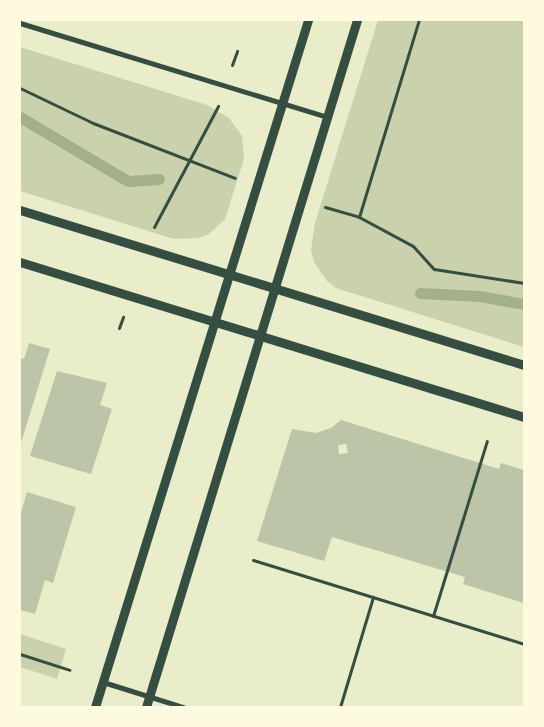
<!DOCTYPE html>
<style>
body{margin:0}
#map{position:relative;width:544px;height:727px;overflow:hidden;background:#e9edc9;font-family:"IBM Plex Serif",serif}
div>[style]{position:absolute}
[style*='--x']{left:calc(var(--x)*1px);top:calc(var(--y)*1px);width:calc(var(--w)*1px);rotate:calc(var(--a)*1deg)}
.green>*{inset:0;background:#cad2ad}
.stream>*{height:11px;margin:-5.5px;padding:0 5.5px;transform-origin:5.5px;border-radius:5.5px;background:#a3b18a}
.building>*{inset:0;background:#bcc5a7}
.path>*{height:3px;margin:-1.5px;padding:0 1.5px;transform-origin:1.5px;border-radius:1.5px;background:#344e41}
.minor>*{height:5px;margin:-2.5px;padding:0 2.5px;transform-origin:2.5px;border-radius:2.5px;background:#344e41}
.tertiary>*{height:9px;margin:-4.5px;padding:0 4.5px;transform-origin:4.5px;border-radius:4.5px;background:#344e41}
span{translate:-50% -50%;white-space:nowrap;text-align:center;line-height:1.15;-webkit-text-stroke:4px #fefae0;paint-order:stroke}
.frame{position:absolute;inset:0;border:21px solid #fefae0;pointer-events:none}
</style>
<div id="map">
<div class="green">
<i style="clip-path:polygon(378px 20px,524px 20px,524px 347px,336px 288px,327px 281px,314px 262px,311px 250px,315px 223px)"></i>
<i style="clip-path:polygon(20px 47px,207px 105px,229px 118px,242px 136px,244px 159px,225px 219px,209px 234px,198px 238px,174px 239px,20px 191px)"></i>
<i style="clip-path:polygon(20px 634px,66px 649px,57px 679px,20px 667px)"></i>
</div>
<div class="stream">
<i style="--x:20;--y:117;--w:117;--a:30.7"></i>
<i style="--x:121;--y:177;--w:9;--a:27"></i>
<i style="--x:129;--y:181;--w:30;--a:-4"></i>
<i style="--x:420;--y:293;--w:59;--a:2.9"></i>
<i style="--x:479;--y:296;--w:46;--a:10.1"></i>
</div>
<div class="building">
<i style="clip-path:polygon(29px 343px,50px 349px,20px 446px,20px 358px,24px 359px)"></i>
<i style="clip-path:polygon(57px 371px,107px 383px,100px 405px,112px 409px,91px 474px,30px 456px)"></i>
<i style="clip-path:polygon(evenodd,341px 420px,499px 469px,501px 463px,524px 470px,524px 603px,463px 584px,465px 577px,332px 537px,324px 561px,257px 541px,292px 429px,316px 433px,331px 428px,341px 420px,346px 444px,348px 453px,339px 454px,338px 445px,346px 444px)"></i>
<i style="clip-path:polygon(27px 492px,76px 507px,53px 583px,45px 580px,35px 614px,20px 610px,20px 516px)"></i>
</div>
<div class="path">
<i style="--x:232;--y:65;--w:15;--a:-70"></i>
<i style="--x:20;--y:88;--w:81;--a:25.6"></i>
<i style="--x:93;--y:123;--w:152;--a:21.2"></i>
<i style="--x:325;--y:207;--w:35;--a:16"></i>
<i style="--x:359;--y:217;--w:61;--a:28.2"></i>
<i style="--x:413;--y:246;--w:31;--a:48"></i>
<i style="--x:434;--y:269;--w:91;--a:8.8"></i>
<i style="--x:359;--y:217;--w:206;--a:-73.1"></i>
<i style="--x:154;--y:227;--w:137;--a:-62.1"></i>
<i style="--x:119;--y:328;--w:12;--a:-70"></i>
<i style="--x:253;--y:560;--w:284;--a:17.2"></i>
<i style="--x:433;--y:616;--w:183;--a:-72.9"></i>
<i style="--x:20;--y:654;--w:52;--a:17.7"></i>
<i style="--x:340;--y:707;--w:115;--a:-73.3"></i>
</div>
<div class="minor">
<i style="--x:20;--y:23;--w:321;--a:17"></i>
<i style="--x:103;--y:682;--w:84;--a:17.4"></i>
</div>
<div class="tertiary">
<i style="--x:20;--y:210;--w:527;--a:17.09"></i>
<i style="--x:20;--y:262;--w:527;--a:17.09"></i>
<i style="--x:95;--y:707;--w:719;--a:-72.77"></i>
<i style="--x:146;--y:707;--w:719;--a:-72.93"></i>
</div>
<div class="frame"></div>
</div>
